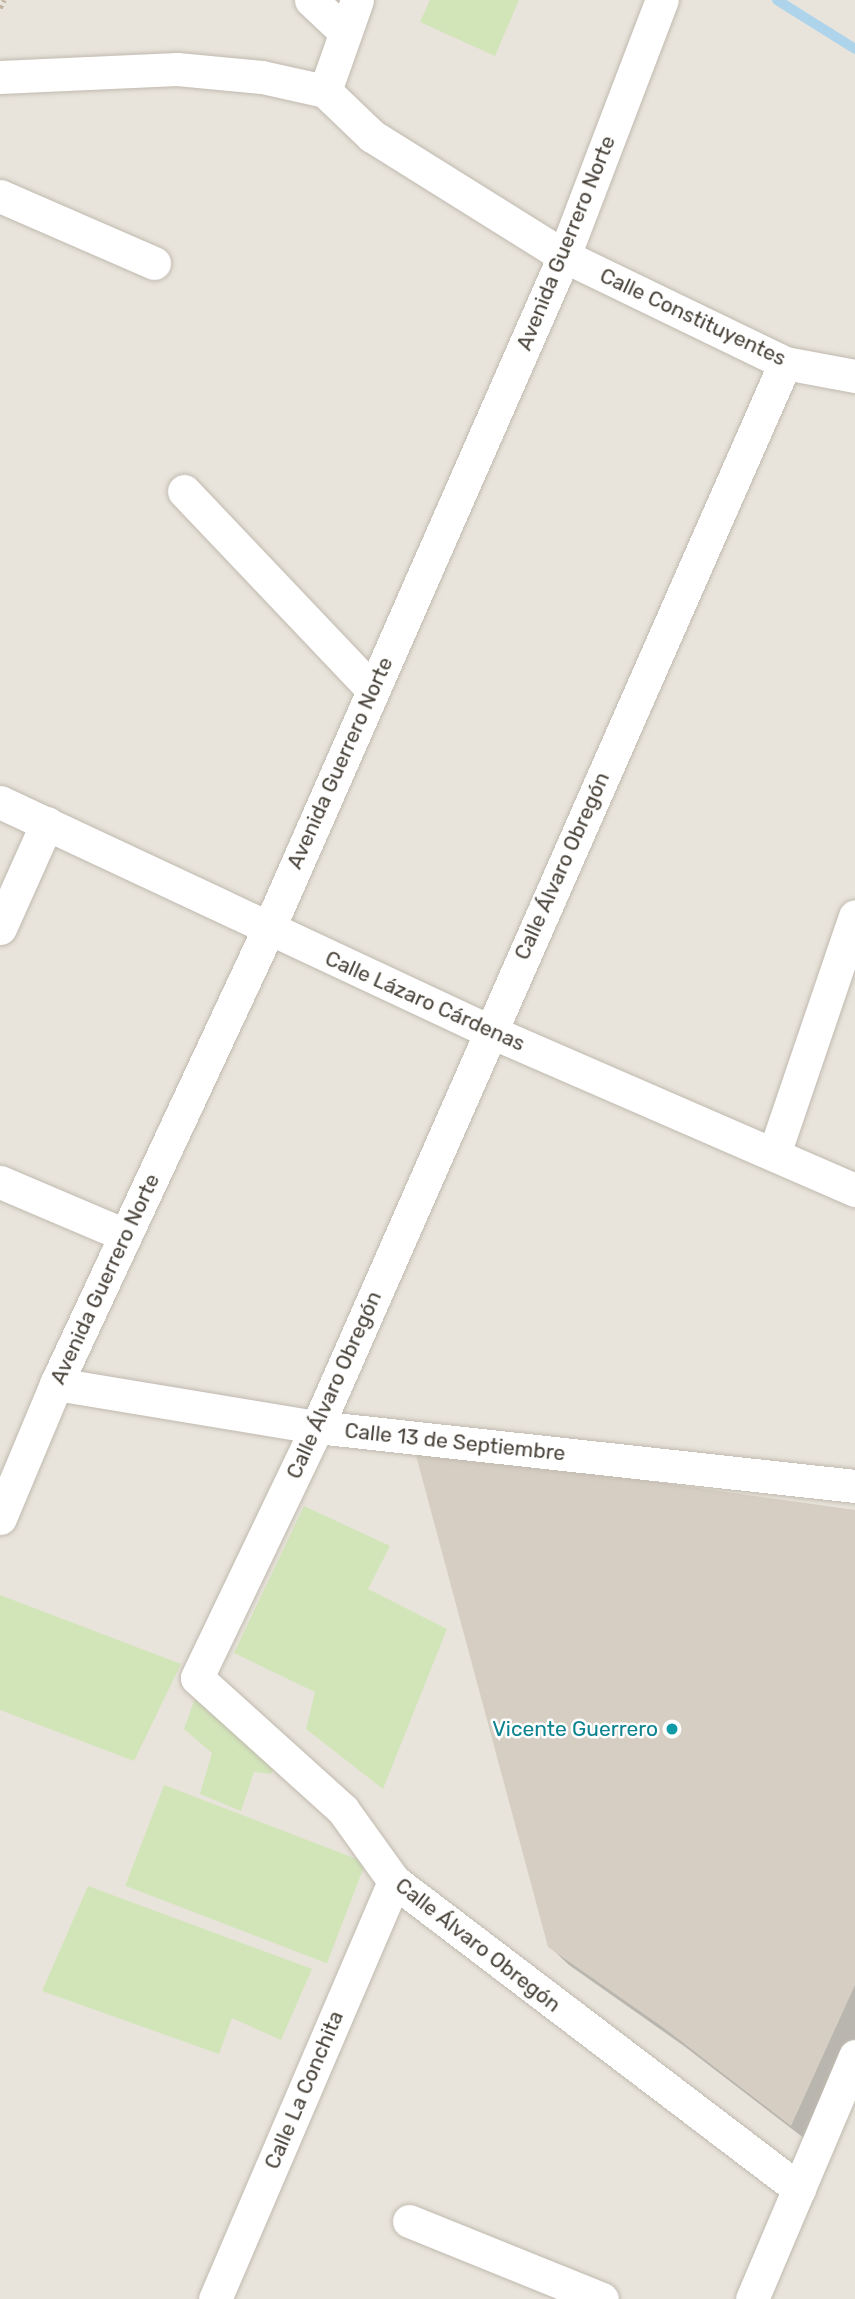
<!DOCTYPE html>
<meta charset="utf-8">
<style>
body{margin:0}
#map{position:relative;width:855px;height:2299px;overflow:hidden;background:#f5f2ec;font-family:Rubik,sans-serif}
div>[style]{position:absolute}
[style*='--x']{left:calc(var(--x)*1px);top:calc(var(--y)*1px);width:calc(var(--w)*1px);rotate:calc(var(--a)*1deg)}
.residential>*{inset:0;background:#e8e4db;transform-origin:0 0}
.green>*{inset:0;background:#d2e5b9;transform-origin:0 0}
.shadow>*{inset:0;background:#0003}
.stream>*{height:10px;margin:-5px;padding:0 5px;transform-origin:5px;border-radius:5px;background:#aed4eb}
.building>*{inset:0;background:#d6cec2}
.path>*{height:4.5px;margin-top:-2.25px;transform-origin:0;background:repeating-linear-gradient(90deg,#c0b5a2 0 3.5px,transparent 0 7px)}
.roads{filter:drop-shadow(0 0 2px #c0b9af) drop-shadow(0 0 2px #c0b9af)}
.minor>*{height:33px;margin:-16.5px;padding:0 16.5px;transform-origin:16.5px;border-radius:16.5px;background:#fff}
.dots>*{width:19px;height:19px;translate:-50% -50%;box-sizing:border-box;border:4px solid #fff;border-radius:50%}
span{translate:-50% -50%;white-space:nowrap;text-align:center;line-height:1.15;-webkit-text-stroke:5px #fff;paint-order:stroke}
.street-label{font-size:21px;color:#49433a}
.culture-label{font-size:21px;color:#0d838f}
.right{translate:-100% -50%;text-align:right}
</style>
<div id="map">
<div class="residential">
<i style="left:0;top:0;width:855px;height:2299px"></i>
</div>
<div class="green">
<i style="clip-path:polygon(430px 0,519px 0,495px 56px,420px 22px)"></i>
<i style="clip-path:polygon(304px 1506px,390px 1546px,368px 1589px,447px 1629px,383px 1789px,306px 1729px,315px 1692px,234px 1653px)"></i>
<i style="clip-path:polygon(0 1595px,181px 1664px,134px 1761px,0 1710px)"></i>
<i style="clip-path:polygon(198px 1690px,278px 1759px,271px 1774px,254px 1772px,241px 1811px,200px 1794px,212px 1753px,184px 1729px)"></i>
<i style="left:164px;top:1785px;width:216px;height:108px;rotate:21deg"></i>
<i style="clip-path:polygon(88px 1886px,312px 1969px,281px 2040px,232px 2018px,219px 2054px,42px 1991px)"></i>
</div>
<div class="shadow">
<i style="clip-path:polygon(855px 1511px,855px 2041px,809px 2142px,684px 2046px,569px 1965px,550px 1947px)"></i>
</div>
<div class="stream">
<i style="--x:777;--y:0;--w:92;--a:32.1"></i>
</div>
<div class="building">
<i style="clip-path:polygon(414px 1448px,855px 1510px,855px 1985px,791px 2126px,664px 2028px,548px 1947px)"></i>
</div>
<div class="path">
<i style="--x:0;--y:8;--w:9;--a:-63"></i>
</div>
<div class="roads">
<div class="minor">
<i style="--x:311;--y:0;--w:45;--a:43.2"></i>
<i style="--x:0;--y:77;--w:177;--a:-2.6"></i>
<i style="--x:177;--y:69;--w:85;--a:5.4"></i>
<i style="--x:262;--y:77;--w:65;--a:12.5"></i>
<i style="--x:325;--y:91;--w:65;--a:43.8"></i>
<i style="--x:372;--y:136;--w:226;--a:32"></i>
<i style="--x:564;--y:256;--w:246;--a:25.8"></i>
<i style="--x:785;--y:363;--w:71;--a:10.5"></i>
<i style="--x:325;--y:91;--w:96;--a:-70.6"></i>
<i style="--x:0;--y:196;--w:168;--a:23.5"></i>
<i style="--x:785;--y:363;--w:1162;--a:113.74"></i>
<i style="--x:317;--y:1427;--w:278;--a:115.6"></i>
<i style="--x:197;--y:1678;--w:197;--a:42.1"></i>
<i style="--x:343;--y:1810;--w:87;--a:54.3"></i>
<i style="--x:394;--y:1881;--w:509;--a:37.25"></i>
<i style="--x:184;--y:491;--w:273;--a:46.5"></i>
<i style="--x:0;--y:802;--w:540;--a:25.09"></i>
<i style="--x:489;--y:1031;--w:399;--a:23.5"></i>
<i style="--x:0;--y:928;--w:115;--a:-65.9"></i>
<i style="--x:774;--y:1154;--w:251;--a:-71.2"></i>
<i style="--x:0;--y:1182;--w:136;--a:23"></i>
<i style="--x:56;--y:1384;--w:265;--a:9.4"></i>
<i style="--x:317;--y:1427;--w:541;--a:6.26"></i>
<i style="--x:0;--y:1518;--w:145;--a:-67.3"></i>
<i style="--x:56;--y:1384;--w:501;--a:-64.97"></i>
<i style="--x:268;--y:930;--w:736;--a:-66.29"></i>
<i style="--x:564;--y:256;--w:274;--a:-69.1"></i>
<i style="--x:409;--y:2221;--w:208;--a:22"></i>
<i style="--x:215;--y:2299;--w:455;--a:-66.8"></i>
<i style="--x:752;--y:2299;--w:264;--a:-67"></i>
</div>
</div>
<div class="dots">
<i style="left:672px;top:1729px;background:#0f9aa8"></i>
</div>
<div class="street-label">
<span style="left:566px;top:243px;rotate:-68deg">Avenida Guerrero Norte</span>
<span style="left:693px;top:317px;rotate:25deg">Calle Constituyentes</span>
<span style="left:340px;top:763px;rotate:-66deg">Avenida Guerrero Norte</span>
<span style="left:562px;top:866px;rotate:-66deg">Calle Álvaro Obregón</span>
<span style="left:425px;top:1001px;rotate:24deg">Calle Lázaro Cárdenas</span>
<span style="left:105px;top:1279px;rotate:-65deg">Avenida Guerrero Norte</span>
<span style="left:334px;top:1385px;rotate:-66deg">Calle Álvaro Obregón</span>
<span style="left:455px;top:1442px;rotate:6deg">Calle 13 de Septiembre</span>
<span style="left:478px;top:1945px;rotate:38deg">Calle Álvaro Obregón</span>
<span style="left:304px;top:2090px;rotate:-67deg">Calle La Conchita</span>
</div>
<div class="culture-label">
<span class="right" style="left:658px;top:1729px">Vicente Guerrero</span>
</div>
</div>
